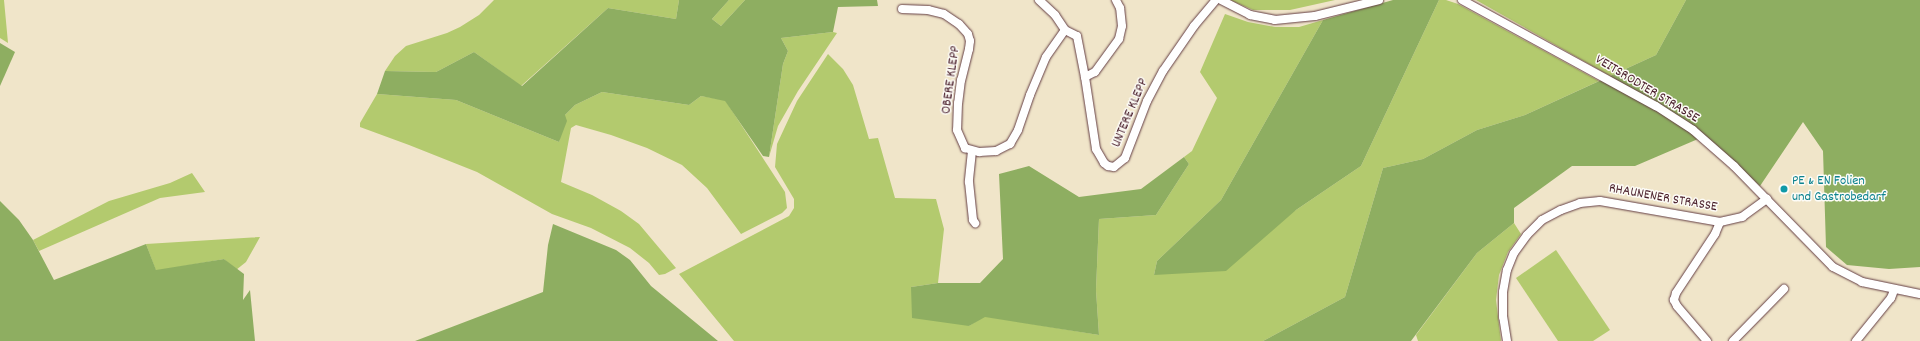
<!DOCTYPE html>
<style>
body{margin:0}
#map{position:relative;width:1920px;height:341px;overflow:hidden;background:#f0e5c9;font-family:Dekko,sans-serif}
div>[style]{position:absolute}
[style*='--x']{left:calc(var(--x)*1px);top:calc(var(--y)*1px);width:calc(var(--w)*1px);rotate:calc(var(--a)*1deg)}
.green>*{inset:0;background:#b3ca6e}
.forest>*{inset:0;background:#8eae61}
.roads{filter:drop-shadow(0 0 1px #633d43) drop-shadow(0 0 1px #633d43)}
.minor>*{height:8px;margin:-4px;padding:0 4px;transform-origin:4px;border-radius:4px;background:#fff}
.dots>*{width:11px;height:11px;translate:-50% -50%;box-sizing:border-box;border:2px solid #fdfcf7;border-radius:50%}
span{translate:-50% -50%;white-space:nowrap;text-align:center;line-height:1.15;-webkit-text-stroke:3px #fdfcf7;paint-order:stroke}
.street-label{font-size:14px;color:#4a1f2b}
.culture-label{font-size:14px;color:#0d838f}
.left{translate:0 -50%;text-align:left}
</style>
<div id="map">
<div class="green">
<i style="clip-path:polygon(0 0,4px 0,8px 43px,0 38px)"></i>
<i style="clip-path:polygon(494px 0,679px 0,676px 19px,608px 8px,521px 86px,474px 52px,436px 72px,385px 71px,395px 56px,406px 46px,447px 33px,460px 27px,479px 15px)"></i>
<i style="clip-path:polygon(729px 0,745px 0,721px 26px,712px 19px)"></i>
<i style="clip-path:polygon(1230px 0,1335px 0,1290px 10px,1253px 10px)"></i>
<i style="clip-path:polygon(1439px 0,1446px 0,1458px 4px,1599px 81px,1525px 115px,1477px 130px,1423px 159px,1383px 168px,1345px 297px,1263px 341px,734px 341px,679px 274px,789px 216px,794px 208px,794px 199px,775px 167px,777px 144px,797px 101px,828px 54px,843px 69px,853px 85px,869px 139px,878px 138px,895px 198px,936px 199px,944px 229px,938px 283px,911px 287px,969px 326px,984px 316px,1099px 335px,1096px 290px,1099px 219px,1156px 215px,1189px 164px,1184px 157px,1192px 151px,1217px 98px,1200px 72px,1225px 14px,1248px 22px,1275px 27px,1299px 27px,1323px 20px,1221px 200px,1157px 261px,1154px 275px,1296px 210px,1361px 166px)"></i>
<i style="clip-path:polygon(1476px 0,1686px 0,1656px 55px,1610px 76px)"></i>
<i style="clip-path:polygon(833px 32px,837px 33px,798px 91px,778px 126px,769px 157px,783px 64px,788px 51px,781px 38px)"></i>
<i style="clip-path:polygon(602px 92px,689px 105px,701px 96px,725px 100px,785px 192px,787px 208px,782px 213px,741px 234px,707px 188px,682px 165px,647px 148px,611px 135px,576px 125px,571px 128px,561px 182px,592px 195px,621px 211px,639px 224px,676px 268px,665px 274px,659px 275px,649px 263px,630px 248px,591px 228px,552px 214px,477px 172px,409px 145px,360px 127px,360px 123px,377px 94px,456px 100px,559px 142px,565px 115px,575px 105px)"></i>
<i style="clip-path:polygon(192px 173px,205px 192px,160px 198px,39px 251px,33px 240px,109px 201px,170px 183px)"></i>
<i style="clip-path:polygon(1514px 223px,1521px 234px,1508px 252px,1499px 275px,1496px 300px,1501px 341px,1418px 341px,1416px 335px,1477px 253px)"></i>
<i style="clip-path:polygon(260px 237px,246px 262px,236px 270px,224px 259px,156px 271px,146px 244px)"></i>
<i style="clip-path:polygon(1556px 250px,1610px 330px,1593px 341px,1558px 341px,1516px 278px)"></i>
</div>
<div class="forest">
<i style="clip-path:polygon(679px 0,729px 0,712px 19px,721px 26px,745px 0,877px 0,878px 6px,838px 7px,833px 32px,781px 38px,788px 51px,783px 64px,769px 157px,763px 156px,725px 101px,701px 96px,689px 105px,602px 92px,575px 105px,565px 115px,567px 121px,559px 142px,456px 100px,377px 94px,385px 71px,436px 72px,474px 52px,522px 86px,608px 8px,676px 19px)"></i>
<i style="clip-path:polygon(1393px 0,1439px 0,1361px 166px,1296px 210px,1226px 271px,1154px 275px,1157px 261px,1221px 200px,1323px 20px)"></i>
<i style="clip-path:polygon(1686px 0,1920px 0,1920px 267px,1889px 269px,1847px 265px,1826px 247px,1823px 151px,1803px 122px,1760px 186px,1708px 138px,1698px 139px,1635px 166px,1572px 166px,1514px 208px,1514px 223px,1477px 253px,1411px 341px,1263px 341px,1345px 297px,1383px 168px,1423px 159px,1477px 130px,1525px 115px,1656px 55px)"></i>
<i style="clip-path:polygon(0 43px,15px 52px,0 86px)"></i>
<i style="clip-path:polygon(1184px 157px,1189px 164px,1156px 215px,1099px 219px,1096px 290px,1099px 335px,985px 317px,969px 326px,912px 318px,911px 287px,938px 283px,980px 283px,1003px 259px,999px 174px,1029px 166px,1079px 197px,1141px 189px)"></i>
<i style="clip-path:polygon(0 201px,19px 220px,33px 240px,54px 280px,146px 244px,156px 270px,224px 259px,244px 274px,243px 300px,250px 290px,255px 341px,0 341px)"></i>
<i style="clip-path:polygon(553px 224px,616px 250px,630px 260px,651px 286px,718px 341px,415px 341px,543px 292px,548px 245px)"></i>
</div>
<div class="roads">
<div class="minor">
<i style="--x:1039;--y:0;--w:22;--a:43"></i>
<i style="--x:1055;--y:15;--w:18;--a:56"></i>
<i style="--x:1065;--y:30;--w:13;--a:27"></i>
<i style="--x:1077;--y:36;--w:42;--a:79"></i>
<i style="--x:1085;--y:77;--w:73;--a:81.3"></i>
<i style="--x:1096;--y:149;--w:16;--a:60"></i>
<i style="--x:1104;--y:163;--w:5;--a:37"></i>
<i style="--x:1108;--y:166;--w:6;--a:9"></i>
<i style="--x:1114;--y:167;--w:14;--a:-39"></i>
<i style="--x:1125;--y:158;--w:61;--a:-68.9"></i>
<i style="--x:1147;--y:101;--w:34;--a:-62"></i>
<i style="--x:1163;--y:71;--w:55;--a:-55.4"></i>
<i style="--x:1194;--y:26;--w:34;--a:-50"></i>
<i style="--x:1221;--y:0;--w:33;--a:27"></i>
<i style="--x:1250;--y:15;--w:25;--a:11"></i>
<i style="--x:1275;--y:20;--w:40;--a:-5.7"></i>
<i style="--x:1315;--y:16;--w:66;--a:-14"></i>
<i style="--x:1462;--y:0;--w:221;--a:28.7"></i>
<i style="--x:1656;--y:106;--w:44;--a:33"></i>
<i style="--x:1693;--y:130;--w:55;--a:41.3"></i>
<i style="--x:1734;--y:166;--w:141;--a:45.6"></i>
<i style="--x:1833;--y:267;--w:33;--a:27"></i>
<i style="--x:1862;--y:282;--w:59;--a:11.7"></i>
<i style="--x:902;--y:9;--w:26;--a:2"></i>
<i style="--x:928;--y:10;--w:16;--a:14"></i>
<i style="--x:944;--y:14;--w:18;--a:34"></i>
<i style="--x:959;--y:24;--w:13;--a:48"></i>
<i style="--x:968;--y:34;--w:7;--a:74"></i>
<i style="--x:970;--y:41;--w:8;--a:97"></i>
<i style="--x:969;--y:49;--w:32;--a:104"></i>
<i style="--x:961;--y:80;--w:23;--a:97"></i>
<i style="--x:958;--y:103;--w:27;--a:92"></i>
<i style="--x:957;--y:130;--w:20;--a:66"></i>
<i style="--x:965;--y:148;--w:15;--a:16"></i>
<i style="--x:979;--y:152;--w:17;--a:-3"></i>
<i style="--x:996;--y:151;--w:16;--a:-27"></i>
<i style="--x:1010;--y:144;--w:16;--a:-60"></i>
<i style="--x:1018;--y:130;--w:37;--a:-71"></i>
<i style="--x:1030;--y:95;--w:41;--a:-67.2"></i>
<i style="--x:1046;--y:57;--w:33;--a:-55"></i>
<i style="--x:1085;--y:77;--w:11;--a:-27"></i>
<i style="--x:1095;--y:72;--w:41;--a:-54"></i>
<i style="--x:1119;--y:39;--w:13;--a:-77"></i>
<i style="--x:1122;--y:26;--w:18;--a:-96"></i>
<i style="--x:1120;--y:8;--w:9;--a:-117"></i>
<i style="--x:972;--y:151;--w:31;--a:96"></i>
<i style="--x:969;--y:182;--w:38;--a:84"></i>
<i style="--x:973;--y:220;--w:4;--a:56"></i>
<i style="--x:1507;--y:341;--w:24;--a:-99"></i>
<i style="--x:1503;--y:317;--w:25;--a:-90"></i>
<i style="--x:1503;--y:292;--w:22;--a:-80"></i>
<i style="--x:1507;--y:270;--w:18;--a:-68"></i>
<i style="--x:1514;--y:253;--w:22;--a:-54"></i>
<i style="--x:1527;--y:235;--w:21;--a:-45"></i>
<i style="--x:1542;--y:220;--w:21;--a:-28"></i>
<i style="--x:1561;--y:210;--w:20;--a:-20"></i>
<i style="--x:1580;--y:203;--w:20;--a:-6"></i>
<i style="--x:1600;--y:201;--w:122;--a:9.9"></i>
<i style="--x:1720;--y:222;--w:23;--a:-13"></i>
<i style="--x:1742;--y:217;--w:31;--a:-36"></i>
<i style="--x:1707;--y:341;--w:46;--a:-130.6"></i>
<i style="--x:1677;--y:306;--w:7;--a:-117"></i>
<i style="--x:1674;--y:300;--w:7;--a:-74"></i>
<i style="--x:1676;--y:293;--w:71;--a:-56.5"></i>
<i style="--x:1715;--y:234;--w:13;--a:-67"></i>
<i style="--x:1733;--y:341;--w:73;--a:-45.6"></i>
<i style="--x:1856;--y:341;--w:55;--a:-50.9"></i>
<i style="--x:1891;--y:298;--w:9;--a:-69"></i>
</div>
</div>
<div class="dots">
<i style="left:1784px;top:189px;background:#0f9aa8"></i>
</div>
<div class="street-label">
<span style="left:951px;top:80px;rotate:-82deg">OBERE KLEPP</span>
<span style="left:1647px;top:89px;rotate:31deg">VEITSRODTER STRASSE</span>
<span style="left:1130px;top:113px;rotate:-67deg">UNTERE KLEPP</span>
<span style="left:1663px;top:198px;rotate:10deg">RHAUNENER STRASSE</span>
</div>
<div class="culture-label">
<span class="left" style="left:1792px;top:189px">PE &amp; EN Folien<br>und Gastrobedarf</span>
</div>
</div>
